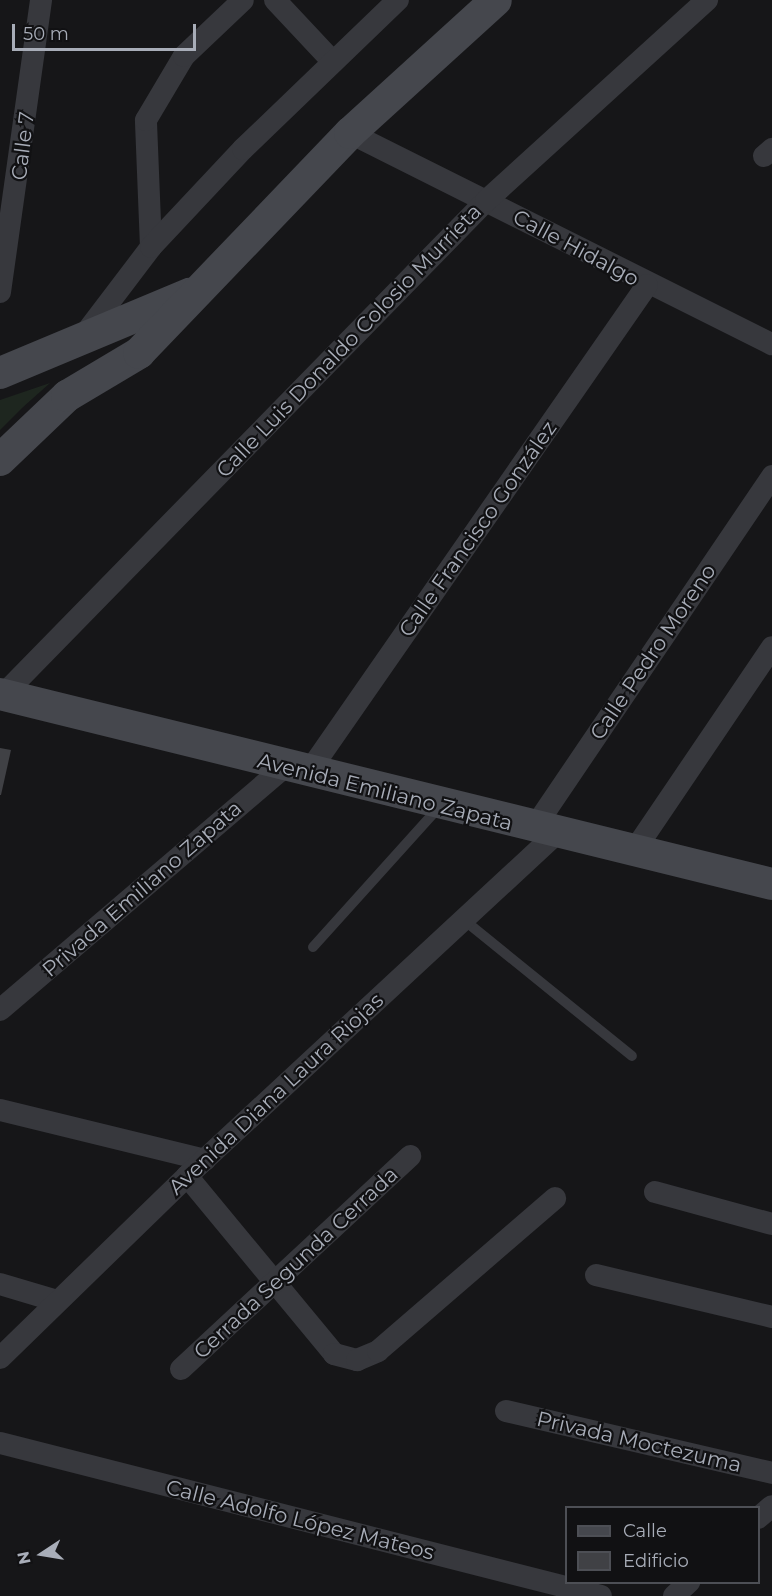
<!DOCTYPE html>
<meta charset="utf-8">
<style>
body{margin:0}
#map{position:relative;width:772px;height:1596px;overflow:hidden;background:#161618;font-family:Montserrat,sans-serif}
div>[style]{position:absolute}
[style*='--x']{left:calc(var(--x)*1px);top:calc(var(--y)*1px);width:calc(var(--w)*1px);rotate:calc(var(--a)*1deg)}
.green>*{inset:0;background:#1e261f}
.building>*{inset:0;background:#404145}
.lane>*{height:10px;margin:-5px;padding:0 5px;transform-origin:5px;border-radius:5px;background:#37383d}
.street>*{height:22px;margin:-11px;padding:0 11px;transform-origin:11px;border-radius:11px;background:#37383d}
.secondary>*{height:32px;margin:-16px;padding:0 16px;transform-origin:16px;border-radius:16px;background:#45474d}
span{translate:-50% -50%;white-space:nowrap;text-align:center;line-height:1.15;-webkit-text-stroke:4.5px #111113;paint-order:stroke}
.street-label{font-size:21px;color:#a8adb8}
.legend{position:absolute;left:565px;top:1506px;width:195px;height:78px;box-sizing:border-box;background:#111113;border:2px solid #4d4f55;margin:0;padding:8px 10px;list-style:none;font-size:18px;color:#a8adb8}
.legend li{display:flex;align-items:center;gap:12px;height:30px}
.legend b{width:30px;border:2px solid #4d4f55}
.north{position:absolute;left:12px;top:1524px;width:60px;height:60px;-webkit-text-stroke:4px #111113;paint-order:stroke;rotate:258deg;font-size:16px;font-weight:700;line-height:24px;text-align:center;color:#a8adb8}
.north::after{content:'';display:block;margin:auto;width:21px;height:27px;background:#a8adb8;clip-path:polygon(50% 0,100% 100%,50% 72%,0 100%)}
.scale{position:absolute;left:12px;top:24px;width:184px;height:27px;box-sizing:border-box;border:3px solid #a8adb8;border-top:0;padding-left:8px;font-size:18px;line-height:21px;white-space:nowrap;color:#a8adb8;-webkit-text-stroke:4px #111113;paint-order:stroke}
</style>
<div id="map">
<div class="green">
<i style="clip-path:polygon(50px 383px,22px 408px,0 430px,0 400px)"></i>
</div>
<div class="building">
<i style="clip-path:polygon(0 748px,11px 750px,1px 795px,0 795px)"></i>
</div>
<div class="lane">
<i style="--x:464;--y:920;--w:216;--a:39"></i>
<i style="--x:313;--y:947;--w:188;--a:-48"></i>
</div>
<div class="street">
<i style="--x:275;--y:0;--w:85;--a:46.9"></i>
<i style="--x:350;--y:133;--w:472;--a:26.6"></i>
<i style="--x:764;--y:156;--w:11;--a:-41"></i>
<i style="--x:151;--y:247;--w:127;--a:-92.3"></i>
<i style="--x:146;--y:120;--w:74;--a:-59.3"></i>
<i style="--x:184;--y:56;--w:81;--a:-43.5"></i>
<i style="--x:0;--y:292;--w:295;--a:-82"></i>
<i style="--x:82;--y:338;--w:114;--a:-52.8"></i>
<i style="--x:151;--y:247;--w:134;--a:-46.8"></i>
<i style="--x:243;--y:149;--w:215;--a:-43.9"></i>
<i style="--x:3;--y:695;--w:691;--a:-45.65"></i>
<i style="--x:486;--y:201;--w:299;--a:-42.3"></i>
<i style="--x:308;--y:773;--w:594;--a:-55.21"></i>
<i style="--x:534;--y:828;--w:425;--a:-55.9"></i>
<i style="--x:634;--y:851;--w:246;--a:-55.9"></i>
<i style="--x:0;--y:1010;--w:372;--a:-40.5"></i>
<i style="--x:0;--y:1110;--w:211;--a:13.7"></i>
<i style="--x:187;--y:1176;--w:231;--a:50.4"></i>
<i style="--x:334;--y:1354;--w:24;--a:15"></i>
<i style="--x:357;--y:1360;--w:23;--a:-23"></i>
<i style="--x:378;--y:1351;--w:234;--a:-40.8"></i>
<i style="--x:655;--y:1192;--w:121;--a:15.3"></i>
<i style="--x:596;--y:1275;--w:181;--a:13.4"></i>
<i style="--x:0;--y:1284;--w:59;--a:16.6"></i>
<i style="--x:0;--y:1358;--w:261;--a:-44.2"></i>
<i style="--x:187;--y:1176;--w:505;--a:-42.83"></i>
<i style="--x:181;--y:1369;--w:313;--a:-42.9"></i>
<i style="--x:506;--y:1411;--w:273;--a:13.1"></i>
<i style="--x:0;--y:1443;--w:620;--a:14.28"></i>
<i style="--x:758;--y:1518;--w:18;--a:-41"></i>
<i style="--x:674;--y:1596;--w:21;--a:-43"></i>
</div>
<div class="secondary">
<i style="--x:0;--y:373;--w:205;--a:-22.7"></i>
<i style="--x:0;--y:460;--w:93;--a:-43.7"></i>
<i style="--x:67;--y:396;--w:84;--a:-30.8"></i>
<i style="--x:139;--y:353;--w:305;--a:-46.2"></i>
<i style="--x:350;--y:133;--w:197;--a:-42.3"></i>
<i style="--x:0;--y:694;--w:795;--a:13.83"></i>
</div>
<div class="street-label">
<span style="left:23px;top:146px;rotate:-83deg">Calle 7</span>
<span style="left:576px;top:248px;rotate:28deg">Calle Hidalgo</span>
<span style="left:349px;top:341px;rotate:-46deg">Calle Luis Donaldo Colosio Murrieta</span>
<span style="left:478px;top:529px;rotate:-55deg">Calle Francisco González</span>
<span style="left:653px;top:652px;rotate:-56deg">Calle Pedro Moreno</span>
<span style="left:385px;top:792px;rotate:14deg">Avenida Emiliano Zapata</span>
<span style="left:142px;top:889px;rotate:-41deg">Privada Emiliano Zapata</span>
<span style="left:276px;top:1094px;rotate:-43deg">Avenida Diana Laura Riojas</span>
<span style="left:296px;top:1263px;rotate:-43deg">Cerrada Segunda Cerrada</span>
<span style="left:639px;top:1442px;rotate:13deg">Privada Moctezuma</span>
<span style="left:300px;top:1520px;rotate:14deg">Calle Adolfo López Mateos</span>
</div>
<ul class="legend">
<li><b style="height:8px;background:#45474d"></b>Calle</li>
<li><b style="height:16px;background:#404145"></b>Edificio</li>
</ul>
<div class="north">N</div>
<div class="scale">50 m</div>
</div>
